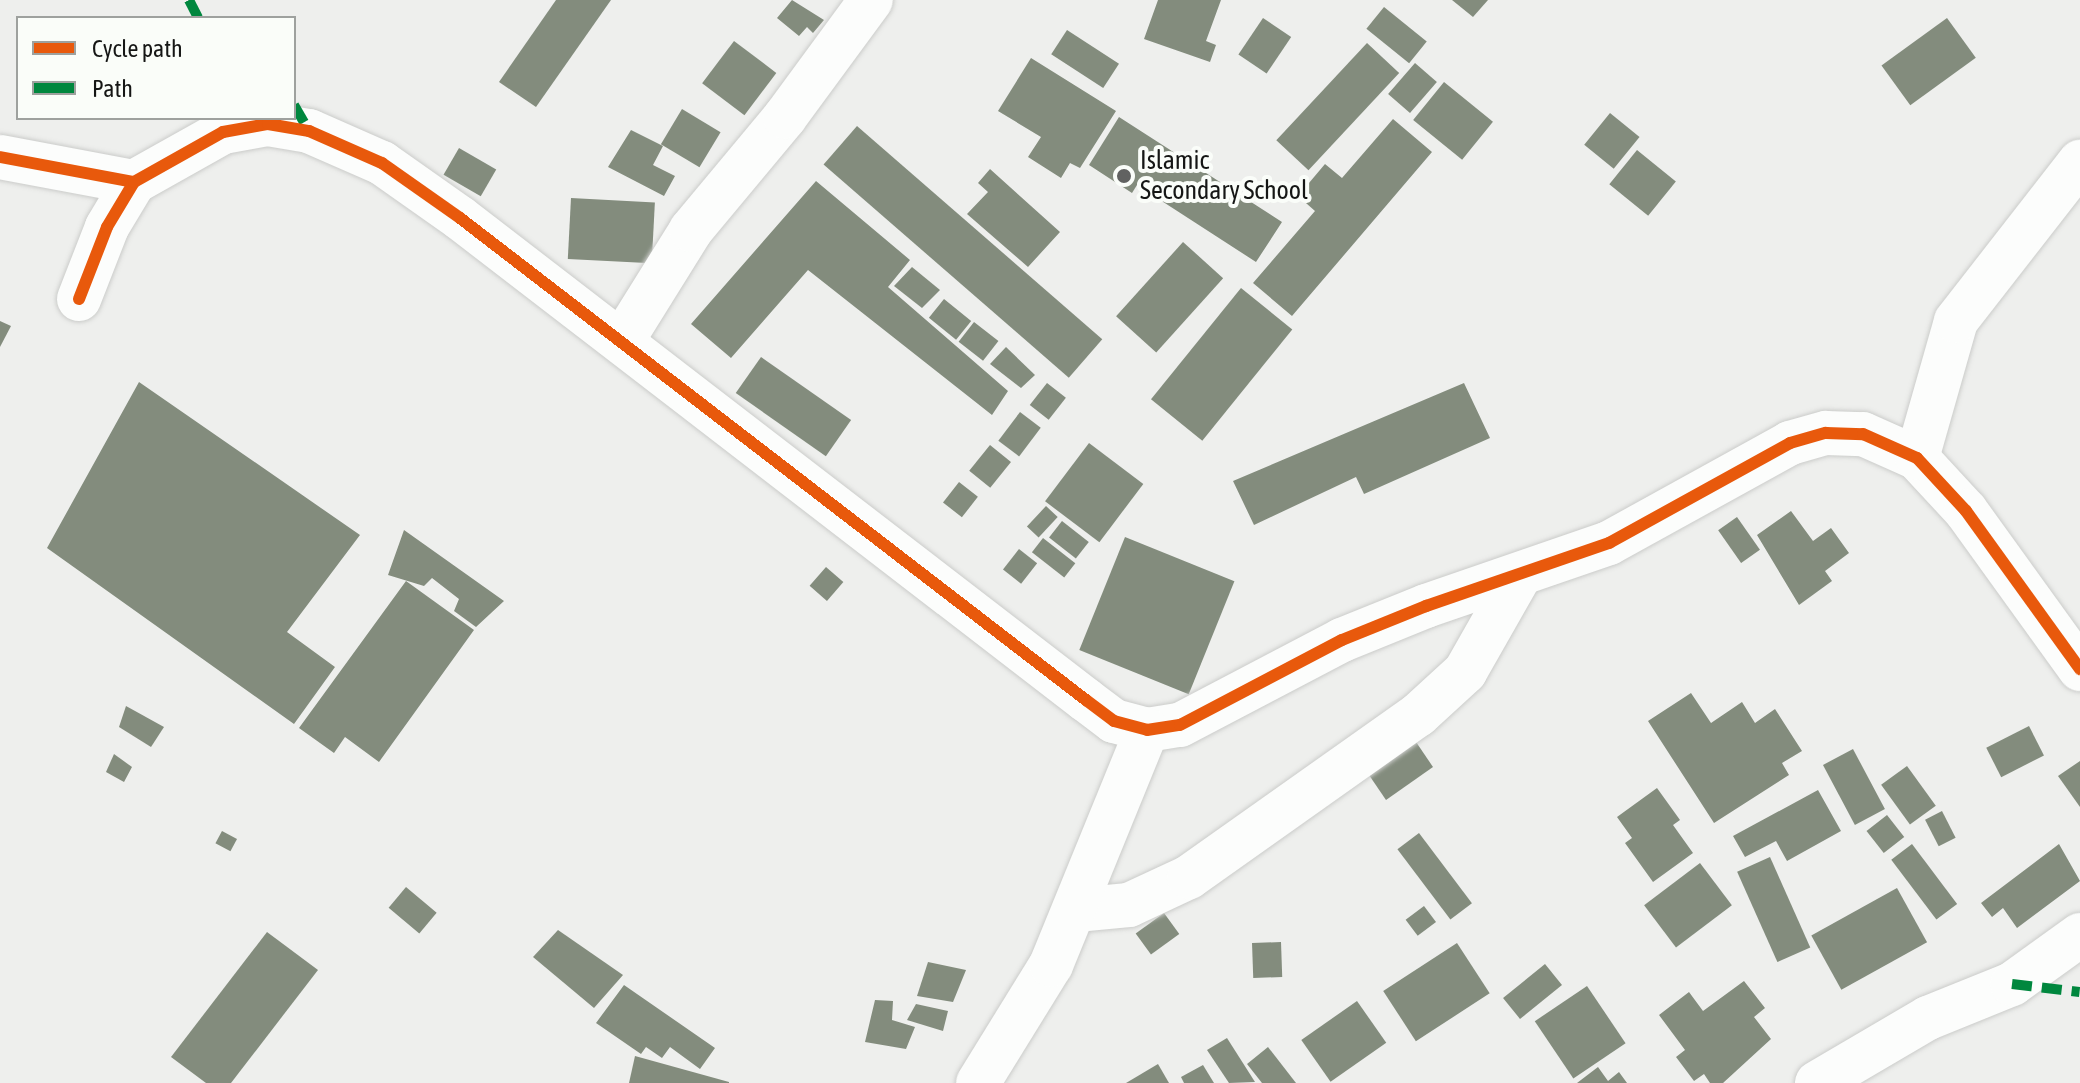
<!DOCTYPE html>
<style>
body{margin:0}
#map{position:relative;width:2080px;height:1083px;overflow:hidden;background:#eeefed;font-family:"Asap Condensed",sans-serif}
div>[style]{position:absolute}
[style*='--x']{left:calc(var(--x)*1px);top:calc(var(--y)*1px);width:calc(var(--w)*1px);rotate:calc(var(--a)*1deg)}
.building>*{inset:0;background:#838c7d;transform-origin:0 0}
.roads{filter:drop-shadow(0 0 2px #cbccca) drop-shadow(0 0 2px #cbccca)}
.minor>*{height:44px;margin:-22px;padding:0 22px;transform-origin:22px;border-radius:22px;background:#fcfdfc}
.quiet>*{height:10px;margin-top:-5px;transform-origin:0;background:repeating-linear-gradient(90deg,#00873e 0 20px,transparent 0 30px)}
.cycleway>*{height:12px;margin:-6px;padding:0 6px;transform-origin:6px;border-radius:6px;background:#e8590c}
.dots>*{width:22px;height:22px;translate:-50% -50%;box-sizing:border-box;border:4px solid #fafdf9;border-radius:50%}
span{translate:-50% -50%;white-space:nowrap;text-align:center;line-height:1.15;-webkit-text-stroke:8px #fafdf9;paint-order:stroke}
.poi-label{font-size:26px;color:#151615}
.left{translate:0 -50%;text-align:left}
.legend{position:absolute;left:16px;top:16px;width:280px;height:104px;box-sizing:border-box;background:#fafdf9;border:2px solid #9ea19e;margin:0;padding:10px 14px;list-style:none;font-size:24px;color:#151615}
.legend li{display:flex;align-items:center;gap:16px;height:40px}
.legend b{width:40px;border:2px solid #9ea19e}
</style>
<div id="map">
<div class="building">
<i style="clip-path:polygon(556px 0,611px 0,536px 107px,499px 82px)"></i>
<i style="clip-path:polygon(792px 0,824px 20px,813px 33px,807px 27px,799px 36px,777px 18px)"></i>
<i style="clip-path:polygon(1158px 0,1221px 0,1206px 41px,1216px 45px,1210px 62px,1144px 39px)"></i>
<i style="clip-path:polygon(1452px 0,1488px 0,1473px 17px)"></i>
<i style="left:1384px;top:7px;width:55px;height:28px;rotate:39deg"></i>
<i style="left:1263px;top:18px;width:34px;height:44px;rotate:34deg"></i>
<i style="left:1947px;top:18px;width:49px;height:81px;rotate:54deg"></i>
<i style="left:1067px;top:30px;width:62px;height:29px;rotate:33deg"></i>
<i style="left:734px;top:41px;width:53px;height:53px;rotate:37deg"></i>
<i style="left:1367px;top:43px;width:44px;height:133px;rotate:43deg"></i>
<i style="clip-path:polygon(1031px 58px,1116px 111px,1080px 168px,1070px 163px,1061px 178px,1028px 157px,1041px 137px,998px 111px)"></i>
<i style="left:1415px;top:63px;width:29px;height:41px;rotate:41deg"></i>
<i style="left:1444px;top:82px;width:63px;height:49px;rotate:39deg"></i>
<i style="left:682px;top:109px;width:45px;height:41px;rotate:31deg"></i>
<i style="left:1610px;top:113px;width:38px;height:41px;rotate:39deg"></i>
<i style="clip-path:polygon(1119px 117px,1282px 222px,1256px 262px,1137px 185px,1132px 193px,1089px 165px)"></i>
<i style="clip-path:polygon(1393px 119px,1432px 152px,1292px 316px,1253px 283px,1315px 211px,1298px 196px,1325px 164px,1342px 178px)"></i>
<i style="left:857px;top:126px;width:325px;height:51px;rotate:41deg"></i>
<i style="clip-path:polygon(631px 130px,663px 146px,653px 165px,675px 176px,664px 196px,608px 167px)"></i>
<i style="left:459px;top:148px;width:43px;height:31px;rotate:30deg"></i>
<i style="left:1637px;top:150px;width:50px;height:44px;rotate:39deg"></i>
<i style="clip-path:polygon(990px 169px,1060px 232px,1028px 267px,967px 214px,988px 192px,978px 183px)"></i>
<i style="clip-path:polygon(816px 181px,910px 260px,888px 287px,1008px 391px,992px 415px,808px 270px,731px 358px,691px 324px)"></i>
<i style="left:571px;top:198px;width:84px;height:61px;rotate:3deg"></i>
<i style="left:1183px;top:242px;width:54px;height:100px;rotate:42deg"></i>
<i style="clip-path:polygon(912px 267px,940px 290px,922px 308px,894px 286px)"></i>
<i style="left:1241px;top:288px;width:66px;height:143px;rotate:39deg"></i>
<i style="left:944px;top:299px;width:35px;height:24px;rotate:39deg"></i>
<i style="clip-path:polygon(0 321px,11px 326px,0 347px)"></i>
<i style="left:974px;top:322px;width:31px;height:25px;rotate:38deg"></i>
<i style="clip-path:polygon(1006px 347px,1035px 375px,1021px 388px,990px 364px)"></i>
<i style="left:761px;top:357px;width:110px;height:44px;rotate:35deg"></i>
<i style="clip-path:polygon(139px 382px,360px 535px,287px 632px,335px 667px,294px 724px,47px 548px)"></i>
<i style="left:1047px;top:383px;width:24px;height:28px;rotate:38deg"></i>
<i style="clip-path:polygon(1464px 383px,1490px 438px,1364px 494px,1356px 477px,1254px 525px,1233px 481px)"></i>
<i style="left:1020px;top:412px;width:26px;height:36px;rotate:37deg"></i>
<i style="left:1089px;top:443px;width:68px;height:73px;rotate:37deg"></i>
<i style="left:990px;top:445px;width:27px;height:33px;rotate:39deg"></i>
<i style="left:959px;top:482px;width:24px;height:26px;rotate:38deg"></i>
<i style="left:1046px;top:506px;width:16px;height:28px;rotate:43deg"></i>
<i style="clip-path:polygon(1791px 511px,1813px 541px,1831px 528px,1849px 553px,1825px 571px,1832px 581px,1799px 605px,1757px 535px)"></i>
<i style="left:1737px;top:517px;width:40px;height:23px;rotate:55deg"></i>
<i style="left:1062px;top:521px;width:34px;height:21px;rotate:38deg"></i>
<i style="clip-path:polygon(404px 530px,504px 601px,476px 627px,454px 611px,459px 599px,432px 578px,424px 586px,388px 575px)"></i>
<i style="left:1125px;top:537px;width:118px;height:122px;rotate:22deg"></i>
<i style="left:1043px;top:538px;width:41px;height:18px;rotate:38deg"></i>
<i style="left:1019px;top:549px;width:23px;height:26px;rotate:38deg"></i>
<i style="left:826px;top:567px;width:23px;height:25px;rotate:41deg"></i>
<i style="clip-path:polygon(406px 581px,474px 630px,379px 762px,345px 737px,334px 753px,299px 728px)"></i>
<i style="clip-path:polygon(1691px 693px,1711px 723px,1742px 702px,1755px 723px,1775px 709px,1802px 751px,1782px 763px,1789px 775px,1714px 823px,1648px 721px)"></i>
<i style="clip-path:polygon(126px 706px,164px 727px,151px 747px,119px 727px)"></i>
<i style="left:2029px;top:726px;width:33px;height:48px;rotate:63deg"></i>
<i style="clip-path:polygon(1412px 736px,1433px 767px,1386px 800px,1369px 775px)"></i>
<i style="left:1853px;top:749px;width:68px;height:34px;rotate:62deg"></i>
<i style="clip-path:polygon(114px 754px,132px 767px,124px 782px,106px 772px)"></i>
<i style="clip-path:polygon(2080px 761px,2080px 807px,2058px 776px)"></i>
<i style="left:1907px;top:766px;width:49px;height:32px;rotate:54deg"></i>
<i style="clip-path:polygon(1657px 788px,1680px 820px,1673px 825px,1693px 853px,1653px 882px,1625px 843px,1632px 838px,1617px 817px)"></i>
<i style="clip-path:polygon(1818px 790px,1841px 831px,1787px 861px,1776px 841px,1745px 857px,1733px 836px)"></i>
<i style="left:1942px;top:811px;width:30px;height:19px;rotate:63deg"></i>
<i style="left:1887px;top:815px;width:28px;height:26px;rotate:52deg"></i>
<i style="left:222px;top:831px;width:17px;height:14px;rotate:28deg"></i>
<i style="left:1419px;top:833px;width:88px;height:27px;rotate:53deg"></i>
<i style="left:1912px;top:844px;width:75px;height:26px;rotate:53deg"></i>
<i style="clip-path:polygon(2059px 844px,2080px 881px,2017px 928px,2003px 908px,1992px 917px,1981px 903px)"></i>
<i style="left:1770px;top:857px;width:99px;height:36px;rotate:66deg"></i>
<i style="left:1700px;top:863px;width:53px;height:70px;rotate:53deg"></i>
<i style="left:406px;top:887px;width:40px;height:27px;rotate:40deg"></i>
<i style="left:1897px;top:888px;width:62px;height:98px;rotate:61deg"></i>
<i style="left:1424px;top:906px;width:20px;height:23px;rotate:53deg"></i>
<i style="left:1164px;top:913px;width:26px;height:35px;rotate:54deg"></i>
<i style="clip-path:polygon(558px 930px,623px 975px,594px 1008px,533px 957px)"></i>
<i style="clip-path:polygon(267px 932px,318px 970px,231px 1083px,206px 1083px,171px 1057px)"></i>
<i style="left:1281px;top:942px;width:35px;height:29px;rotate:88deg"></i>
<i style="left:1457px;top:943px;width:60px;height:88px;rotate:57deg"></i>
<i style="clip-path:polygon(928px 962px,966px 970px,953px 1002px,917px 996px)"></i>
<i style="left:1545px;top:964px;width:27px;height:54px;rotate:51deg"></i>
<i style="clip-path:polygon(1744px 981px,1765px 1008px,1754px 1017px,1771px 1039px,1723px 1083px,1710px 1083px,1704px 1074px,1694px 1081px,1676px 1057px,1685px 1050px,1659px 1015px,1689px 992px,1703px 1011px)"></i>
<i style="clip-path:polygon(624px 985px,715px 1048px,700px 1069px,670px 1047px,662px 1058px,646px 1047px,641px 1054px,596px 1023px)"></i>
<i style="left:1587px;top:986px;width:69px;height:63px;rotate:56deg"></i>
<i style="clip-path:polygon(875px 1000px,893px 1001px,892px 1020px,915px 1027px,906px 1049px,865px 1042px)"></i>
<i style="left:1357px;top:1001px;width:51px;height:68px;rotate:55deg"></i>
<i style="clip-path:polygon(916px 1004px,948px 1011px,943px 1031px,907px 1020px)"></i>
<i style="clip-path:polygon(1227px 1038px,1255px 1082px,1229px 1083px,1207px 1050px)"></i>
<i style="clip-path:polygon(1268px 1047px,1296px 1083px,1262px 1083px,1247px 1064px)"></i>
<i style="clip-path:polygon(635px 1056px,729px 1082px,729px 1083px,629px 1083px)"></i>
<i style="clip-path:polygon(1158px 1064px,1169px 1083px,1126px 1083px)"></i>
<i style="clip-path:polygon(1203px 1065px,1214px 1083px,1184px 1083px,1181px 1077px)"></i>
<i style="clip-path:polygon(1598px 1067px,1608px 1081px,1619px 1072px,1627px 1083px,1577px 1083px)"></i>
</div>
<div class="roads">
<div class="minor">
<i style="--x:0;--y:157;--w:136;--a:10.6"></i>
<i style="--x:79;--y:299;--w:77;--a:-68.7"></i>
<i style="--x:107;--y:227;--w:52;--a:-59"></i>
<i style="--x:134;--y:182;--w:102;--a:-29.3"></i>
<i style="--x:223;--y:132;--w:46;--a:-10.1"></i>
<i style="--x:268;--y:124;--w:42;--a:9.7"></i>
<i style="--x:309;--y:131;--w:80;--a:23.7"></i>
<i style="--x:382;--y:163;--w:95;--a:35.2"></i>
<i style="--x:460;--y:218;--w:790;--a:37.6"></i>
<i style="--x:1086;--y:700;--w:35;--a:37"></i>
<i style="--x:1114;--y:721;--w:34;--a:15"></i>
<i style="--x:1147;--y:730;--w:33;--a:-9"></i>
<i style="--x:1180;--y:725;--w:183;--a:-27.7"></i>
<i style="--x:1342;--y:640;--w:91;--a:-22"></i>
<i style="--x:1426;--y:606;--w:194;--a:-19"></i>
<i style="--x:1609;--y:543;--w:207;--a:-28.9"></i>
<i style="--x:1790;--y:443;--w:37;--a:-16"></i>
<i style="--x:1826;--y:433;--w:37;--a:2"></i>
<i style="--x:1863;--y:434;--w:59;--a:24"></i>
<i style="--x:1917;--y:458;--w:72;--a:47.2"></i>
<i style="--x:1966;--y:511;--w:195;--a:54.2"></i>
<i style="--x:622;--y:341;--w:131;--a:-58.1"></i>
<i style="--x:691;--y:230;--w:147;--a:-50.2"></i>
<i style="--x:785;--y:117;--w:145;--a:-53.7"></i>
<i style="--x:1917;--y:458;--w:142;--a:-74.1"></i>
<i style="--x:1956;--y:321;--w:202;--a:-52.1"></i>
<i style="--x:1076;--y:910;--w:53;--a:-5.4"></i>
<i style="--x:1129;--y:905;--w:66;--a:-25"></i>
<i style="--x:1189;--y:877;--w:281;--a:-35.3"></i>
<i style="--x:1418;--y:715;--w:64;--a:-42.5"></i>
<i style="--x:1465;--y:672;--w:112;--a:-60.4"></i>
<i style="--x:978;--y:1083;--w:139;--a:-58.3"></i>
<i style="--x:1051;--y:965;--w:254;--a:-67.8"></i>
<i style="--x:1817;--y:1083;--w:129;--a:-30.4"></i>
<i style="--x:1928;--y:1018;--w:91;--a:-22"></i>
<i style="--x:2012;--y:984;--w:84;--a:-35.8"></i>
</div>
</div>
<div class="quiet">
<i style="--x:189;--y:0;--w:20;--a:63"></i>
<i style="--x:294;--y:105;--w:30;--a:60"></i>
<i style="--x:2012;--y:984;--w:68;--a:6.7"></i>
</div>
<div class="cycleway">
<i style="--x:0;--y:157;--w:136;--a:10.6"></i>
<i style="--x:79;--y:299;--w:77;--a:-68.7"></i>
<i style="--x:107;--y:227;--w:52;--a:-59"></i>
<i style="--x:134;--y:182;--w:102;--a:-29.3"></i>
<i style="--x:223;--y:132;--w:46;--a:-10.1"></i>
<i style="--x:268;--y:124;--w:42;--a:9.7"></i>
<i style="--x:309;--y:131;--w:80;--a:23.7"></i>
<i style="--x:382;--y:163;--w:95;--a:35.2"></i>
<i style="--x:460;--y:218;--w:790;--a:37.6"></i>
<i style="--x:1086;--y:700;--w:35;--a:37"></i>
<i style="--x:1114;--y:721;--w:34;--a:15"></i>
<i style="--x:1147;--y:730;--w:33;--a:-9"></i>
<i style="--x:1180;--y:725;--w:183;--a:-27.7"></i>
<i style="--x:1342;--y:640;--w:91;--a:-22"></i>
<i style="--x:1426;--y:606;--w:194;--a:-19"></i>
<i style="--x:1609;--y:543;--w:207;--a:-28.9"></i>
<i style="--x:1790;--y:443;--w:37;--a:-16"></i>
<i style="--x:1826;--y:433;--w:37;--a:2"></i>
<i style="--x:1863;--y:434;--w:59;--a:24"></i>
<i style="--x:1917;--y:458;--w:72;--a:47.2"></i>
<i style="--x:1966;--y:511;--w:195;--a:54.2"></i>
</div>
<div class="dots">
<i style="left:1124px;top:176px;background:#616261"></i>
</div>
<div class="poi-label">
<span class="left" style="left:1140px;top:176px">Islamic<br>Secondary School</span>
</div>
<ul class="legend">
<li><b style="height:10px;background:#e8590c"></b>Cycle path</li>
<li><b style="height:10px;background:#00873e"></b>Path</li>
</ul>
</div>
